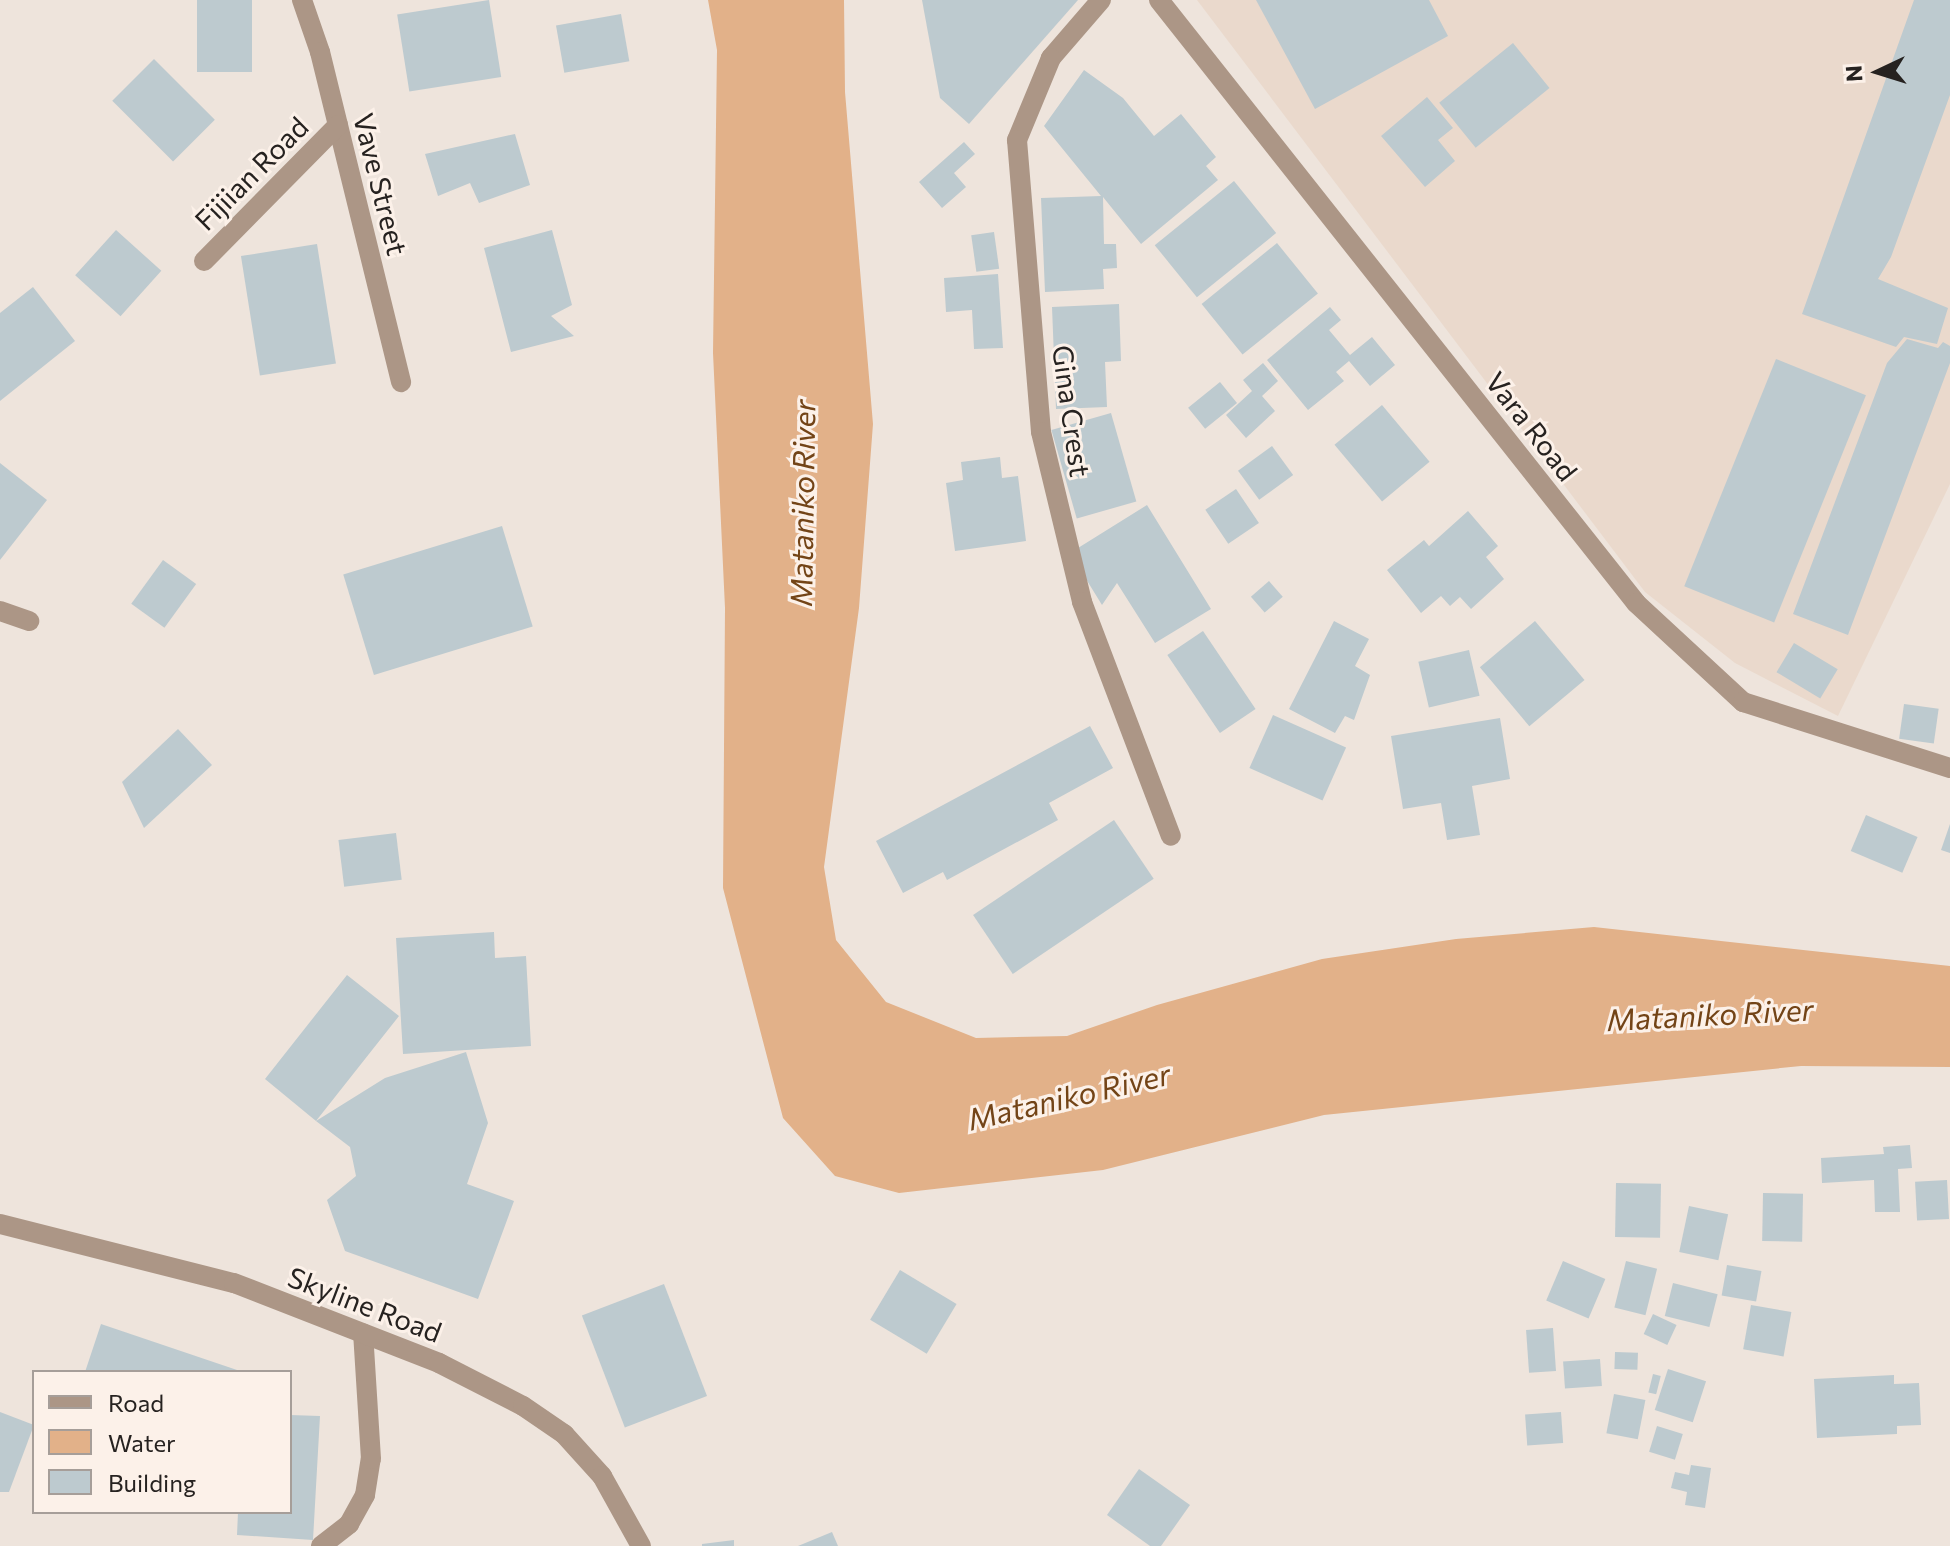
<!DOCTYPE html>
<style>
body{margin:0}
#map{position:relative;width:1950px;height:1546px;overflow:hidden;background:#eee4dc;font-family:Commissioner,sans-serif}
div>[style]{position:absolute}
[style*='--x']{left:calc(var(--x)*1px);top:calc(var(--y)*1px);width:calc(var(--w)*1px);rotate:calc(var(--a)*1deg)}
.built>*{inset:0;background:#ead9cc}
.water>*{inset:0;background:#e2b189}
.building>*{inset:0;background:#bdcacf;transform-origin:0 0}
.service>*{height:20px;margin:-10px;padding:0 10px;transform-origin:10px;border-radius:10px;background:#ac9686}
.minor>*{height:20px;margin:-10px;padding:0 10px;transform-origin:10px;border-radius:10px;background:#ac9686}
.tertiary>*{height:20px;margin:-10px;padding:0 10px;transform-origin:10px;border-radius:10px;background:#ac9686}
span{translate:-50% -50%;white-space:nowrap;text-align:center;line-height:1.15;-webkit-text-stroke:6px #fcf1e9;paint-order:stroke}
.street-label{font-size:28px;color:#262220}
.water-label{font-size:30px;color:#734417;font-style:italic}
.legend{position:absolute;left:32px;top:1370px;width:260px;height:144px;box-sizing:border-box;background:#fcf1e9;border:2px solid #a69e99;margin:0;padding:10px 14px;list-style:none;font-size:24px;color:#262220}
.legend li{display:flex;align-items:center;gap:16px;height:40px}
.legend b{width:40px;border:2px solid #a69e99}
.north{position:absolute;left:1838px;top:32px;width:80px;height:80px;-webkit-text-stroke:6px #fcf1e9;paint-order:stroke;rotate:266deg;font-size:22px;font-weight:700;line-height:32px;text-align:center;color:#262220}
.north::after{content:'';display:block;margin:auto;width:28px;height:36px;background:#262220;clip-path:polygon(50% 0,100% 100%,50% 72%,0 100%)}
</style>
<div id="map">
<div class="built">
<i style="clip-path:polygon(1197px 0,1950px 0,1950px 484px,1838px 716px,1735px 663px,1645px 592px)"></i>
</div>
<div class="water">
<i style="clip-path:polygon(708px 0,844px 0,845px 92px,873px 424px,859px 608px,824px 867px,836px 940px,886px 1002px,976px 1038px,1067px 1036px,1157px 1005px,1322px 959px,1456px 939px,1594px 927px,1950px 966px,1950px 1067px,1801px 1066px,1324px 1115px,1103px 1170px,899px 1193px,835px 1176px,783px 1118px,723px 888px,725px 608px,713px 353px,717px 50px)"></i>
</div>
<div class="building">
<i style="left:197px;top:0;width:55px;height:72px"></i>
<i style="left:489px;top:0;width:78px;height:93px;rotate:81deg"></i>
<i style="clip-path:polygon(922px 0,1078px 0,969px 124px,940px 98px)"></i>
<i style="clip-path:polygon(1256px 0,1429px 0,1448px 36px,1315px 109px)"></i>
<i style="clip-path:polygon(1914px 0,1950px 0,1950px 95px,1891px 257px,1878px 279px,1948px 308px,1937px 344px,1904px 337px,1896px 347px,1802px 314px)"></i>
<i style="left:621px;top:14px;width:48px;height:66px;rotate:80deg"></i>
<i style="left:1513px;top:43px;width:58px;height:95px;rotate:51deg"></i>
<i style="left:154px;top:59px;width:86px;height:59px;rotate:45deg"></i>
<i style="clip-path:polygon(1084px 70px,1123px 98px,1154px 136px,1181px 114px,1216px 157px,1206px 166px,1218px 180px,1141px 244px,1103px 197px,1104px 244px,1116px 244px,1117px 268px,1103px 269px,1104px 289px,1045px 292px,1041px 198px,1101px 196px,1044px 126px)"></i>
<i style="clip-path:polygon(1427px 97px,1453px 128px,1438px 140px,1455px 161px,1425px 187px,1381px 136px)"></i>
<i style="clip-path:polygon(515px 134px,530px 185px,479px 203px,470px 183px,438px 196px,425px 154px)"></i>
<i style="clip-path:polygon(964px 142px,975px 154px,954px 173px,966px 187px,942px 208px,919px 182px)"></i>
<i style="left:1234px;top:181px;width:67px;height:102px;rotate:51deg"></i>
<i style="left:116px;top:230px;width:61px;height:61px;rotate:42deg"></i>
<i style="clip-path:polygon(552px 230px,572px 305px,551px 316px,574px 336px,511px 352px,484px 248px)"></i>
<i style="left:994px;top:232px;width:37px;height:23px;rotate:82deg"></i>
<i style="left:1277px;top:243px;width:65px;height:97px;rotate:51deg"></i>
<i style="left:317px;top:244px;width:121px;height:77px;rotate:81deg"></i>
<i style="clip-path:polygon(998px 274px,1003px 348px,974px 349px,972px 310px,946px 312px,944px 278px)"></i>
<i style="clip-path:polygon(33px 287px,75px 341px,0 401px,0 313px)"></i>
<i style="clip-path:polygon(1119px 304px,1121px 361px,1105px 362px,1107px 407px,1056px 409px,1052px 307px)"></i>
<i style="clip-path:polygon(1330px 307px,1341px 320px,1329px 330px,1350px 355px,1372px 337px,1395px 365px,1370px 386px,1349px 361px,1336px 372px,1344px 381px,1308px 410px,1267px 360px)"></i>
<i style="clip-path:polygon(1907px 339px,1938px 348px,1943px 342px,1950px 346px,1950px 363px,1848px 635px,1793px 614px,1887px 363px)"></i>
<i style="left:1776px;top:359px;width:97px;height:245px;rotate:22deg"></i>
<i style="clip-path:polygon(1263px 363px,1278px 381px,1262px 396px,1275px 411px,1246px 438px,1226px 415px,1252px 391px,1243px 380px)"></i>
<i style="left:1220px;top:382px;width:27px;height:41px;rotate:51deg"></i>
<i style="left:1382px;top:405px;width:74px;height:62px;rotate:50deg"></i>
<i style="left:1111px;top:413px;width:92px;height:62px;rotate:74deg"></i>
<i style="left:1272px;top:446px;width:36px;height:42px;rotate:54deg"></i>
<i style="clip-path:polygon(1000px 457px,1002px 478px,1018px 476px,1026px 541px,955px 551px,946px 483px,963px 480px,961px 462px)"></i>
<i style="clip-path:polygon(0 463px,47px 500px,0 560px)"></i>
<i style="left:1236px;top:489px;width:41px;height:37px;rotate:56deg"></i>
<i style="clip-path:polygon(1147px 505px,1211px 609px,1155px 643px,1117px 583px,1102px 605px,1070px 553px)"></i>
<i style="clip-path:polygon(1468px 511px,1498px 546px,1486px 557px,1504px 579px,1471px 609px,1460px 597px,1450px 606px,1441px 596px,1421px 613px,1387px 570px,1424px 540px,1429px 546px)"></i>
<i style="left:502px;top:526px;width:105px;height:166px;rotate:73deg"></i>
<i style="left:163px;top:560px;width:41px;height:54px;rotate:36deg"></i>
<i style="left:1269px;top:581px;width:21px;height:24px;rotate:49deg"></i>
<i style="clip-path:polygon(1334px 621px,1369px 639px,1355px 666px,1370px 675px,1354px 720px,1345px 716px,1335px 733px,1289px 709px)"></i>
<i style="left:1535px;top:621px;width:77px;height:72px;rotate:50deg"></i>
<i style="left:1203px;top:631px;width:94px;height:43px;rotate:56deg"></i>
<i style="left:1794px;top:643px;width:51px;height:34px;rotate:31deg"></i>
<i style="left:1469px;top:650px;width:47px;height:52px;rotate:77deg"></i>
<i style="left:1904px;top:704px;width:35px;height:35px;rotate:8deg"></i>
<i style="left:1273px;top:715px;width:80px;height:58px;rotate:24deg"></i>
<i style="clip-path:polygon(1500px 718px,1510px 779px,1472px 786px,1480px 835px,1447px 840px,1441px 803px,1403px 809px,1391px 736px)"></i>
<i style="clip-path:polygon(1090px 726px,1113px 768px,1049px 803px,1058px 820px,947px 880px,943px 872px,903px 893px,876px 841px)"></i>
<i style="clip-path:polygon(178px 729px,212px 765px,144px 828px,122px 782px)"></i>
<i style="left:1866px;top:815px;width:56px;height:39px;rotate:23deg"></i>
<i style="left:1114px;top:820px;width:71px;height:170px;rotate:56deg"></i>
<i style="clip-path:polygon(1950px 824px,1950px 853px,1941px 850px)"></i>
<i style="left:396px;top:833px;width:47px;height:58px;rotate:83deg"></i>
<i style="clip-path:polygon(494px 932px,495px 958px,526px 956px,531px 1046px,403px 1054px,396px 938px)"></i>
<i style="clip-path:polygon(347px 975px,399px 1016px,316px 1121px,385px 1078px,466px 1052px,488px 1123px,467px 1184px,514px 1201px,478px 1299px,345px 1251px,327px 1200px,356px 1176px,350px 1147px,316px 1121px,265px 1079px)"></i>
<i style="clip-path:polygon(1910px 1145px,1912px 1168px,1898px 1169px,1900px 1212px,1875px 1212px,1874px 1180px,1822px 1183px,1821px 1158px,1884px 1154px,1883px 1147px)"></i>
<i style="left:1947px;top:1180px;width:39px;height:32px;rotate:87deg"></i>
<i style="left:1616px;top:1183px;width:45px;height:54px;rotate:1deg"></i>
<i style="left:1763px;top:1193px;width:40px;height:48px;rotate:1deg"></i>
<i style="left:1689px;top:1206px;width:40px;height:47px;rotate:12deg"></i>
<i style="left:1563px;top:1261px;width:46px;height:43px;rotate:23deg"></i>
<i style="left:1626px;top:1261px;width:32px;height:48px;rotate:14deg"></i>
<i style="left:1727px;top:1265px;width:35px;height:31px;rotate:10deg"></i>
<i style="left:900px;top:1270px;width:66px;height:58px;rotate:31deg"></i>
<i style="left:1673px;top:1283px;width:46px;height:34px;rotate:14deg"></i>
<i style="left:664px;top:1284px;width:120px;height:88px;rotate:69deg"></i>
<i style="left:1751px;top:1305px;width:41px;height:45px;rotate:10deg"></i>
<i style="left:1653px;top:1314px;width:26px;height:22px;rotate:25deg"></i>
<i style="clip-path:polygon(101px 1324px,240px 1371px,240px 1372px,85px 1372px)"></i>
<i style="left:1553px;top:1328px;width:43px;height:27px;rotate:86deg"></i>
<i style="left:1615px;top:1352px;width:23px;height:17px;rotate:2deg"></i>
<i style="left:1600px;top:1359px;width:27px;height:37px;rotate:86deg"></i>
<i style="left:1668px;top:1369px;width:40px;height:43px;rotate:18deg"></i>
<i style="left:1653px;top:1374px;width:8px;height:19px;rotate:14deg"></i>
<i style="clip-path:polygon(1894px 1375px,1894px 1384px,1919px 1383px,1921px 1425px,1897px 1426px,1897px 1434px,1817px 1438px,1814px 1379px)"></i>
<i style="left:1614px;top:1394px;width:32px;height:40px;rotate:11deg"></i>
<i style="clip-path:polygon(0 1412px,34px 1425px,9px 1492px,0 1492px)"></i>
<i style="left:1561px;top:1412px;width:31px;height:36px;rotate:86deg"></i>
<i style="clip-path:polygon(290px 1415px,320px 1416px,313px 1540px,237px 1535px,238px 1512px,290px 1512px)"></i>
<i style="left:1657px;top:1426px;width:27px;height:27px;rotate:17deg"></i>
<i style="clip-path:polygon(1691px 1465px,1711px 1468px,1705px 1508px,1685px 1505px,1687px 1492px,1671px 1488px,1675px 1472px,1689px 1475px)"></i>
<i style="clip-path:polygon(1139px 1469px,1190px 1505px,1161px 1546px,1150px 1546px,1107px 1515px)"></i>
<i style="clip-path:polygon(832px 1532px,838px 1546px,798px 1546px)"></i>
<i style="clip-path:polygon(734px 1540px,734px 1546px,702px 1546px,702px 1544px)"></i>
</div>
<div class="service">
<i style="--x:0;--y:611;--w:31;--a:19"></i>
</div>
<div class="minor">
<i style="--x:302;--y:0;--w:55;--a:70.9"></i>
<i style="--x:320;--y:52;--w:340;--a:76.2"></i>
<i style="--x:1101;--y:0;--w:77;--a:130.8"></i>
<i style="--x:1051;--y:58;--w:89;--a:112.5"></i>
<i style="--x:1017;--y:140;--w:293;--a:85.3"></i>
<i style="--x:1041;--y:432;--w:175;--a:76.4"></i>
<i style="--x:1082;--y:602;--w:250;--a:69.2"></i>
<i style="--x:1159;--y:0;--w:769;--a:51.65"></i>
<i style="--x:1636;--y:603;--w:146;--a:42.8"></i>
<i style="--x:1743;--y:702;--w:217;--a:17.7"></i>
<i style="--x:204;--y:261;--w:191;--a:-45.4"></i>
<i style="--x:321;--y:1546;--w:36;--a:-38"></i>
<i style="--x:349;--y:1524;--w:33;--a:-61"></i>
<i style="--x:365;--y:1495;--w:36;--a:-81"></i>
<i style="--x:371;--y:1459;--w:126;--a:-93.6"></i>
</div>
<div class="tertiary">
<i style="--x:0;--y:1224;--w:241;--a:14.2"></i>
<i style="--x:234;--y:1283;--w:220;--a:21.3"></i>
<i style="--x:439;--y:1363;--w:94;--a:27.1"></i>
<i style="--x:523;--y:1406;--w:50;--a:34.3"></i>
<i style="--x:564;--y:1434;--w:57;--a:47.9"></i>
<i style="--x:602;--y:1476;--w:80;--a:60.9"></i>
</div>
<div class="street-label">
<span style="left:251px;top:173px;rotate:-45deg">Fijiian Road</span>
<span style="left:381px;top:184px;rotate:76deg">Vave Street</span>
<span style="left:1072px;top:411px;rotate:82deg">Gina Crest</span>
<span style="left:1532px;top:426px;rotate:52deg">Vara Road</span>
<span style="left:365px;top:1304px;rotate:21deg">Skyline Road</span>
</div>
<div class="water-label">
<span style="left:802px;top:503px;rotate:-89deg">Mataniko River</span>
<span style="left:1710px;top:1014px;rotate:-3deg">Mataniko River</span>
<span style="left:1069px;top:1096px;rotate:-13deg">Mataniko River</span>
</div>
<ul class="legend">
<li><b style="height:10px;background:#ac9686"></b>Road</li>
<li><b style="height:22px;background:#e2b189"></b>Water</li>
<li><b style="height:22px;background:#bdcacf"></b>Building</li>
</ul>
<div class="north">N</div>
</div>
